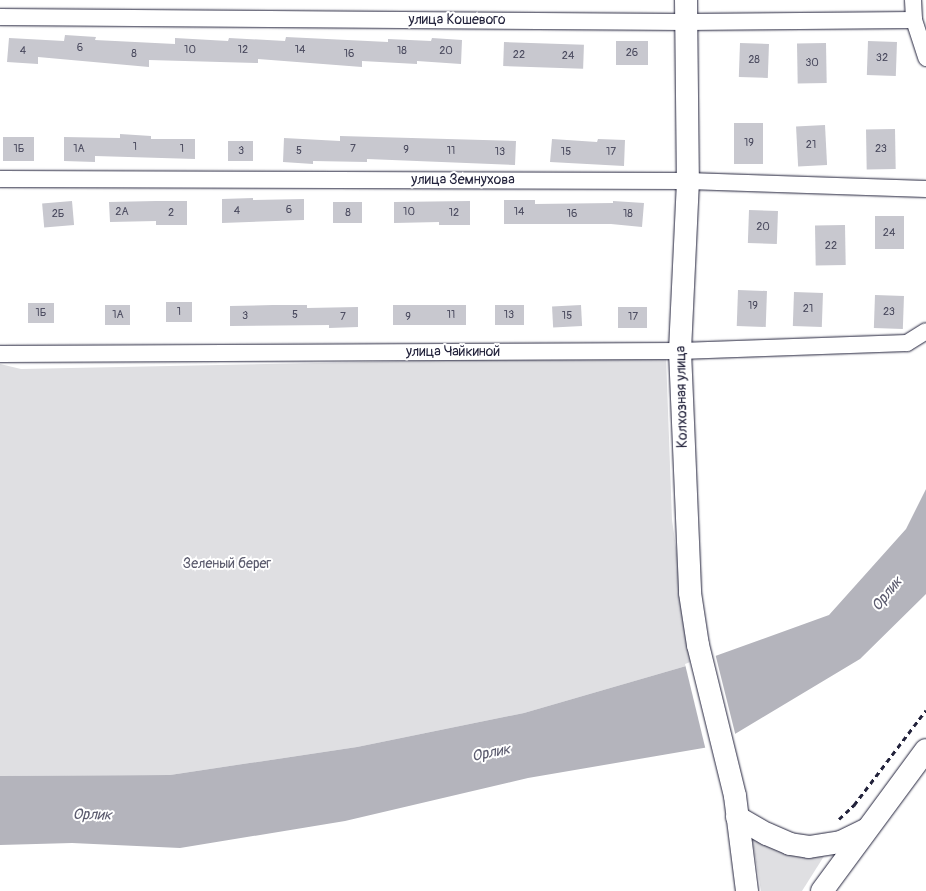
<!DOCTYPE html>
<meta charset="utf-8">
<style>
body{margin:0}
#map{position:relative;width:926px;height:891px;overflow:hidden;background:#fff;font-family:Pangolin,sans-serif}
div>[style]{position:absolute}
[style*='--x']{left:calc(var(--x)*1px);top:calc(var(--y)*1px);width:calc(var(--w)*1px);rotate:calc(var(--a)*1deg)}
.green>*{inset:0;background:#dfdfe2}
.water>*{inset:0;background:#b4b4bc}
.pier>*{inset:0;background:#fff}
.building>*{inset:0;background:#c8c8cf;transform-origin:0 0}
.path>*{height:3px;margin-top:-1.5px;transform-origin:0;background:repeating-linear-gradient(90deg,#22223b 0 5px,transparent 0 9px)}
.roads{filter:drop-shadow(0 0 1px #22223b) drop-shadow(0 0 1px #22223b)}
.street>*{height:16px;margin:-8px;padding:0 8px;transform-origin:8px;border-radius:8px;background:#fff}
.secondary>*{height:22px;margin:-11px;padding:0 11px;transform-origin:11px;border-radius:11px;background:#fff}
span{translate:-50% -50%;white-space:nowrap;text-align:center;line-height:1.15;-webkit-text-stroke:4px #fff;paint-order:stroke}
.number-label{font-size:11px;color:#4c4c60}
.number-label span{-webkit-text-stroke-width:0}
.street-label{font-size:14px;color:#22223b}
.park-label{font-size:14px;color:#5b5b6d}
.water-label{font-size:15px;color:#5c5c6f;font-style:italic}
</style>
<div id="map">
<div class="green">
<i style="clip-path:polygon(666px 356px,672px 520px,693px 664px,524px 713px,357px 747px,170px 775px,0 776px,0 364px,21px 369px)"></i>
<i style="clip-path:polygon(752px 838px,826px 853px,802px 891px,761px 891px)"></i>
</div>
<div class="water">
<i style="clip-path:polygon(926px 489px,926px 594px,860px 659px,715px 746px,528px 778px,345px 821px,180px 848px,72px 843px,0 845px,0 776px,170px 775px,357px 747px,524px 713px,693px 664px,829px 615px,906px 529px)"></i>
</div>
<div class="pier">
<i style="clip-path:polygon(715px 653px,736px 737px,716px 749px,706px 751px,685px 664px)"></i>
</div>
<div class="building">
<i style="clip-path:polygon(65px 35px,96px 37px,95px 40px,175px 44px,175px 38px,228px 41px,229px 38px,285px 41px,286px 37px,388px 42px,388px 39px,431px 41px,432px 38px,462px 40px,461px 64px,417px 61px,417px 64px,362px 61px,362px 67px,258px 59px,258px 63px,149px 60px,149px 67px,38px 57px,38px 64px,7px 62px,9px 38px,64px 41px)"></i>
<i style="left:616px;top:41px;width:32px;height:24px"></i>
<i style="left:868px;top:41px;width:29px;height:34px;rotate:2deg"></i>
<i style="left:504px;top:42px;width:80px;height:24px;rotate:2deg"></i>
<i style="left:740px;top:43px;width:29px;height:34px;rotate:2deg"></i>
<i style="left:826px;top:43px;width:40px;height:29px;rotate:89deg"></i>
<i style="left:734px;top:123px;width:29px;height:41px"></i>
<i style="left:825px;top:125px;width:40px;height:29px;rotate:87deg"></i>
<i style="left:895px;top:129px;width:40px;height:29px;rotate:89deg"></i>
<i style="clip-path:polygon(120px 134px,151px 136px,151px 139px,195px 139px,195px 159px,95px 156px,95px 162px,64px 161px,64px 137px,120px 138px)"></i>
<i style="clip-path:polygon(340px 136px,516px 141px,515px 165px,367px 159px,367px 162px,313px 161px,313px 164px,283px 162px,284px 138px,340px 141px)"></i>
<i style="left:3px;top:137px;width:31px;height:24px"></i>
<i style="clip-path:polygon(552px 139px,597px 142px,598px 139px,625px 140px,624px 166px,550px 162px)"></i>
<i style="left:228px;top:141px;width:25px;height:20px"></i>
<i style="clip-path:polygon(253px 198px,253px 200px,304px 199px,304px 220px,222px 223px,222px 199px)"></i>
<i style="clip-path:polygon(504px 200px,535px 200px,535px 204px,613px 203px,613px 201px,644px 203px,642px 227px,611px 224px,504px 224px)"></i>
<i style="left:72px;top:201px;width:24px;height:30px;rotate:85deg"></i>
<i style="clip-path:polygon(156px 201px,187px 201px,187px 225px,156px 225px,156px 221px,110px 222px,109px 202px)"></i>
<i style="clip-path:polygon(470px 201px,470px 225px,439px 225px,439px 222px,394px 223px,394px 202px)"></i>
<i style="left:362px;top:202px;width:21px;height:29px;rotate:90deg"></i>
<i style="left:749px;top:210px;width:29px;height:33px;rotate:2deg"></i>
<i style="left:875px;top:216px;width:29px;height:33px"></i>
<i style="left:845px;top:225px;width:40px;height:30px;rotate:89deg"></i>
<i style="left:738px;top:290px;width:29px;height:36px;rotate:2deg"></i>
<i style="left:794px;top:292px;width:29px;height:34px;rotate:2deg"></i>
<i style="left:875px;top:295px;width:29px;height:33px;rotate:2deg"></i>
<i style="left:192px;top:302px;width:20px;height:26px;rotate:90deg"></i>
<i style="left:28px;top:303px;width:26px;height:20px"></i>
<i style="left:105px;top:305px;width:25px;height:20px"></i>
<i style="clip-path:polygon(273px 305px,307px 305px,307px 308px,358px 307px,358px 327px,329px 328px,329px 325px,230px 326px,230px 306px)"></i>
<i style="left:466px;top:305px;width:20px;height:73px;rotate:90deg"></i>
<i style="left:495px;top:305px;width:29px;height:20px"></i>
<i style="left:581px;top:305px;width:21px;height:29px;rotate:87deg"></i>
<i style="left:618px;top:307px;width:29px;height:21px"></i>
</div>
<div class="path">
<i style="--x:839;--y:819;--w:21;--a:-43"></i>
<i style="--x:854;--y:805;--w:119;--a:-52.8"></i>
</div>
<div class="roads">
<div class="street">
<i style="--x:913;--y:0;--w:20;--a:87"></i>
<i style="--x:914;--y:20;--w:40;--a:72"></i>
<i style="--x:0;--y:17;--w:686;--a:0.42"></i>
<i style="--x:686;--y:22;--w:228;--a:-0.5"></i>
<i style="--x:0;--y:179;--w:688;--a:0.17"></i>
<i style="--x:688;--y:181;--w:238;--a:1.9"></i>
<i style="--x:0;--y:354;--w:680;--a:-0.25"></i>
<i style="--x:680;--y:351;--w:227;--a:-2"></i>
<i style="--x:907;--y:343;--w:22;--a:-32"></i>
</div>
<div class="secondary">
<i style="--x:686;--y:0;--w:181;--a:89.4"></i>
<i style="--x:688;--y:181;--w:170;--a:92.7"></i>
<i style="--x:680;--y:351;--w:242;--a:87.6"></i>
<i style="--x:690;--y:593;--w:53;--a:81.3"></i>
<i style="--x:698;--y:645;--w:155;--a:76.2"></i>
<i style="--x:735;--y:796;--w:96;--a:82.8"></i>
<i style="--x:737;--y:817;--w:34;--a:30"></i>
<i style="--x:767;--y:834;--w:25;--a:23"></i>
<i style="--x:790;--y:844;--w:19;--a:9"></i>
<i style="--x:809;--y:847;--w:32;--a:-9"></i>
<i style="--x:841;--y:842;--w:28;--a:-26"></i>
<i style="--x:822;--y:891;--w:175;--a:-53.6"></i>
</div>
</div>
<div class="number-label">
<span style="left:80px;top:48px">6</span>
<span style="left:190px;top:50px">10</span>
<span style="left:243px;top:50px">12</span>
<span style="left:300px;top:50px">14</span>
<span style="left:23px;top:51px">4</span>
<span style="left:402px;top:51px">18</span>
<span style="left:446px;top:51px">20</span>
<span style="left:632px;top:53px">26</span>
<span style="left:134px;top:54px">8</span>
<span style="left:349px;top:54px">16</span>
<span style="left:519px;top:55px">22</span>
<span style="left:568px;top:56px">24</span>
<span style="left:882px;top:58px">32</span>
<span style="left:754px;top:60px">28</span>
<span style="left:812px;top:63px">30</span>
<span style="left:749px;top:143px">19</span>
<span style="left:811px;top:145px">21</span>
<span style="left:135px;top:147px">1</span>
<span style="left:19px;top:149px">1Б</span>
<span style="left:79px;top:149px">1А</span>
<span style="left:182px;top:149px">1</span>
<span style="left:353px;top:149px">7</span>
<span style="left:881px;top:149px">23</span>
<span style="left:406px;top:150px">9</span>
<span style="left:241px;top:151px">3</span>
<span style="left:299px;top:151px">5</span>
<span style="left:451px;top:151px">11</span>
<span style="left:500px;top:152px">13</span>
<span style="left:566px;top:152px">15</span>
<span style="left:611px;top:152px">17</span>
<span style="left:289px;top:210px">6</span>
<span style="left:237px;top:211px">4</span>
<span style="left:122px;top:212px">2А</span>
<span style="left:409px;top:212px">10</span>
<span style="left:519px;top:212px">14</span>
<span style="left:171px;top:213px">2</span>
<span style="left:348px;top:213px">8</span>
<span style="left:454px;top:213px">12</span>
<span style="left:58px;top:214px">2Б</span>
<span style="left:572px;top:214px">16</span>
<span style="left:628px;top:214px">18</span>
<span style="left:763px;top:227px">20</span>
<span style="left:889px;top:233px">24</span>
<span style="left:831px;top:246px">22</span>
<span style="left:753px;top:306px">19</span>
<span style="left:808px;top:309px">21</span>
<span style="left:179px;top:312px">1</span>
<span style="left:889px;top:312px">23</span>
<span style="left:41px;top:313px">1Б</span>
<span style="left:118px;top:315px">1А</span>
<span style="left:295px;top:315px">5</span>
<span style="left:451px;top:315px">11</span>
<span style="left:509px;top:315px">13</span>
<span style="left:245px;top:316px">3</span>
<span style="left:567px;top:316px">15</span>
<span style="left:343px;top:317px">7</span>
<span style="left:408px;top:317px">9</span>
<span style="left:633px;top:317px">17</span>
</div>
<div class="street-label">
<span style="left:457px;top:20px">улица Кошевого</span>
<span style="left:463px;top:180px">улица Земнухова</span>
<span style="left:453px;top:352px">улица Чайкиной</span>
<span style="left:682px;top:397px;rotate:-91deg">Колхозная улица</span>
</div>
<div class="park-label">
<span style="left:227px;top:564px">Зеленый берег</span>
</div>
<div class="water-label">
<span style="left:887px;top:594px;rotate:-51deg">Орлик</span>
<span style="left:491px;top:753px;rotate:-12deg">Орлик</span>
<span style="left:92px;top:815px;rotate:1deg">Орлик</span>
</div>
</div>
